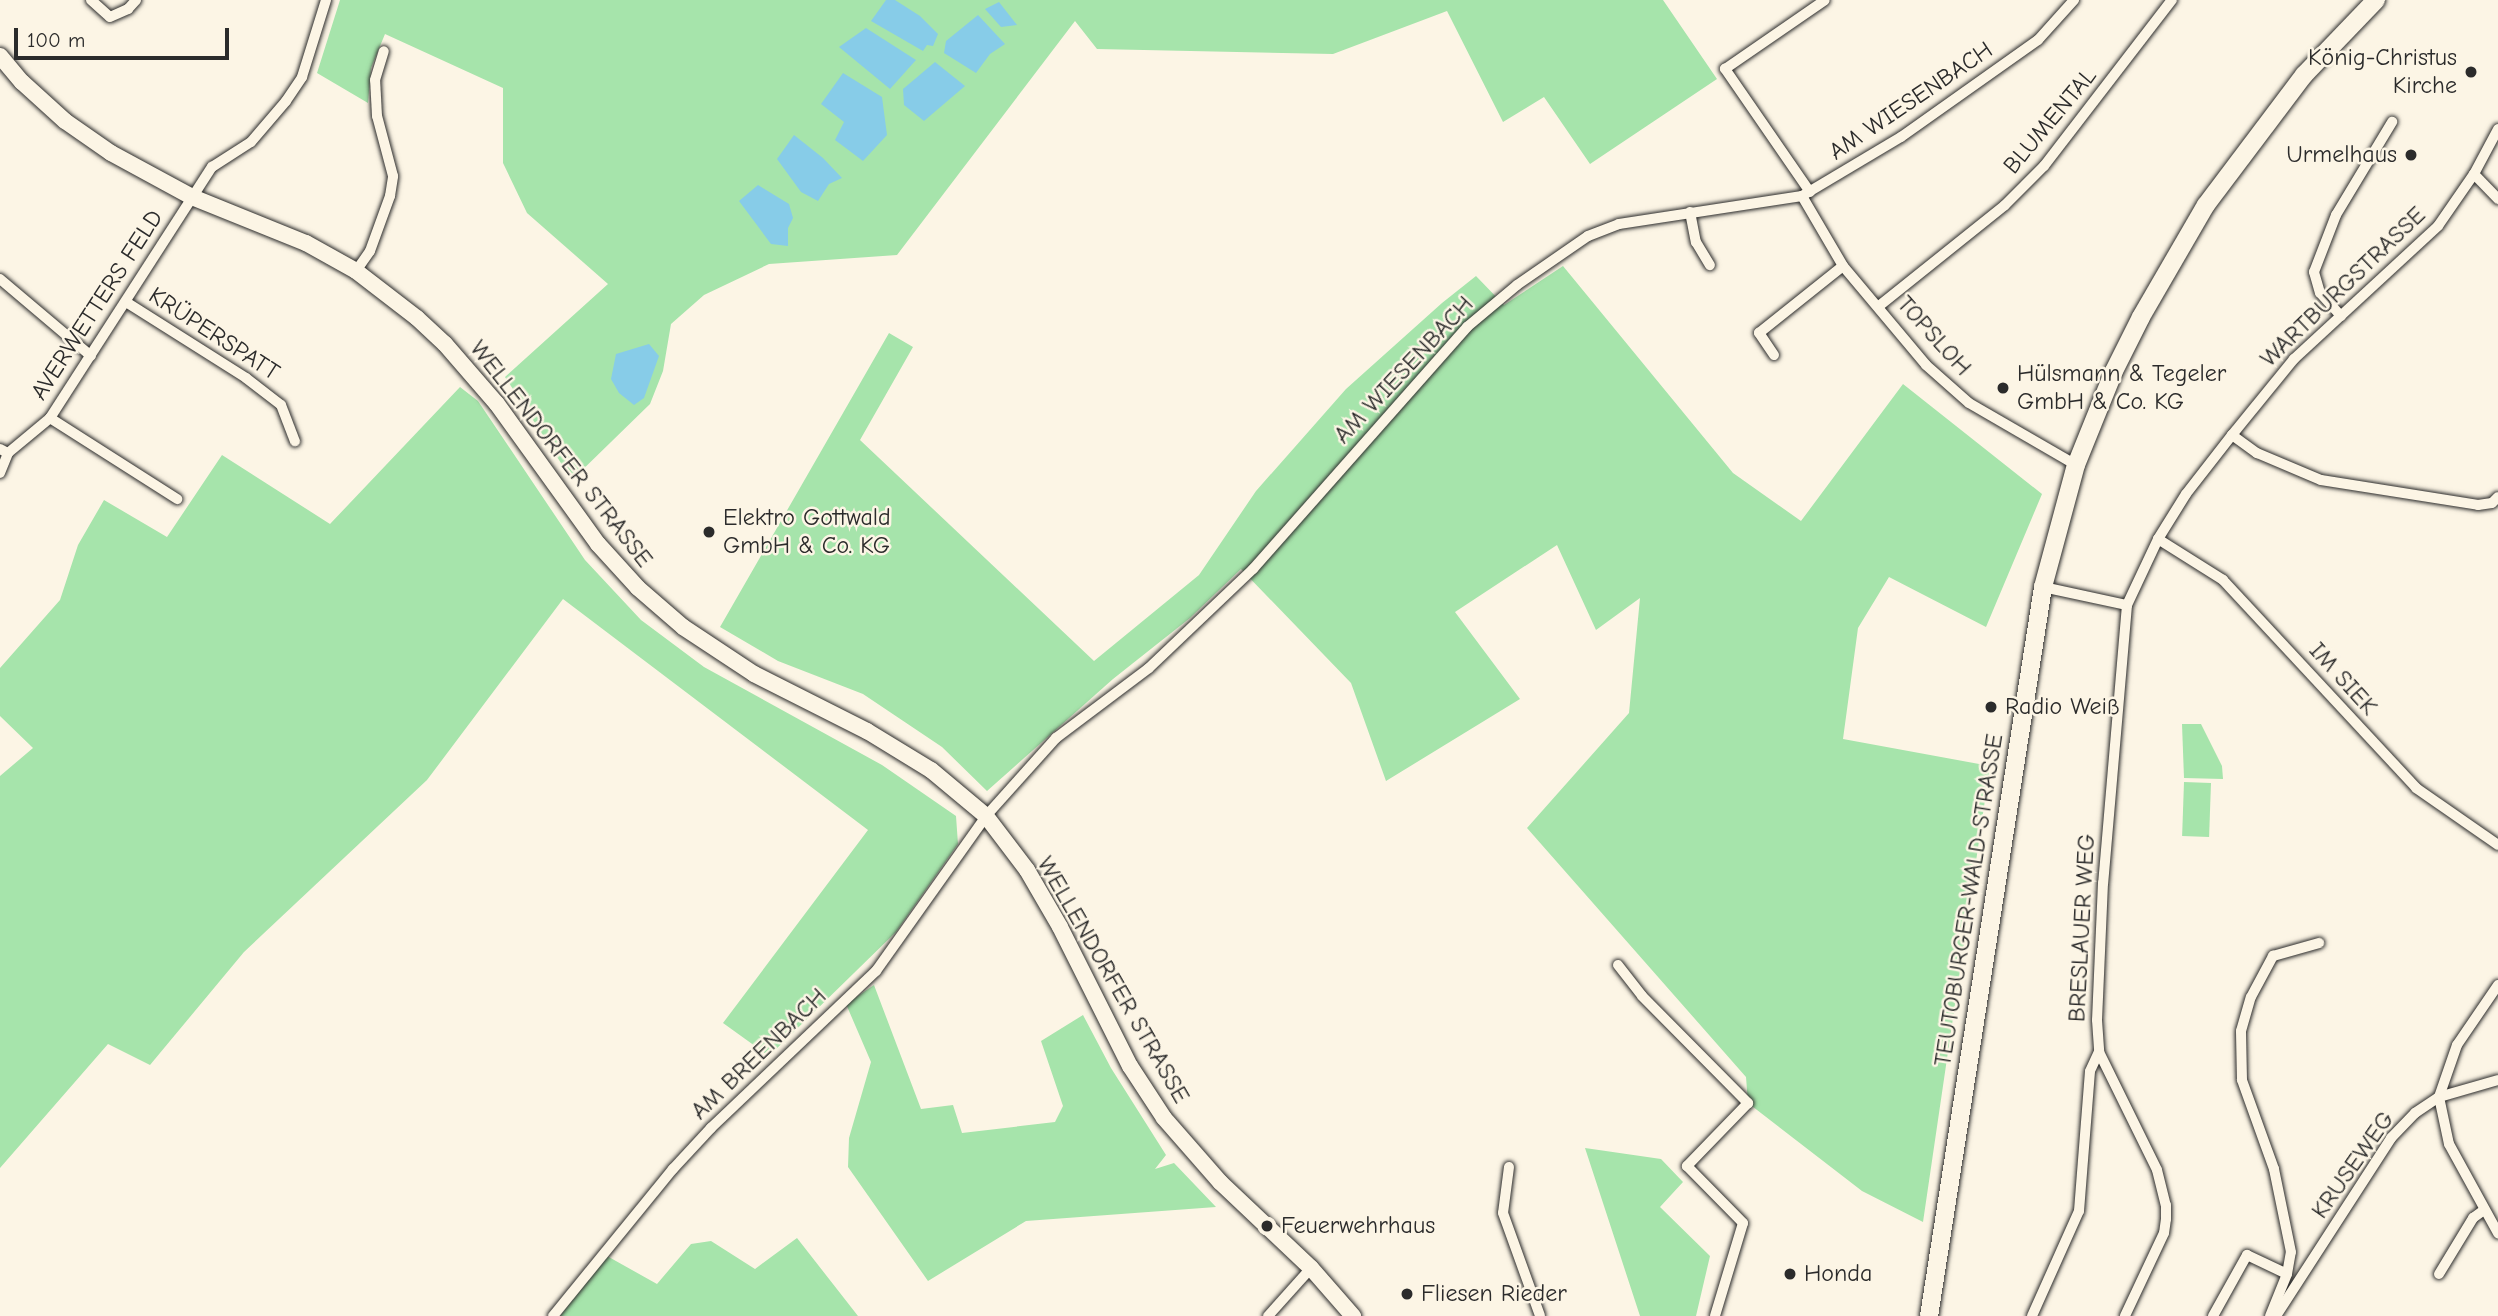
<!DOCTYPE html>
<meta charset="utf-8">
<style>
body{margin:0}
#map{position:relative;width:2498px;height:1316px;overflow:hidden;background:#fcf5e5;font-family:"Comic Neue",sans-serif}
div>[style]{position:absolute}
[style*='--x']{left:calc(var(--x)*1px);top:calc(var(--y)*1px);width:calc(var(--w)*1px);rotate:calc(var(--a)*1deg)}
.green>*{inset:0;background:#a6e4ab;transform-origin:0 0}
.water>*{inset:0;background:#87cce8}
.roads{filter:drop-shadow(0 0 2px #2b2b2b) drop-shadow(0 0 2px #2b2b2b)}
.street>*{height:10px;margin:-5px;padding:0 5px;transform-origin:5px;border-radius:5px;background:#fcf5e5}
.secondary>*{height:16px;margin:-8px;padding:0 8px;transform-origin:8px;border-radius:8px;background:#fcf5e5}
.primary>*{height:18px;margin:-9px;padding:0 9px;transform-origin:9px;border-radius:9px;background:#fcf5e5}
.dots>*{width:19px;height:19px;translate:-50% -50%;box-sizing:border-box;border:4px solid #fcf5e5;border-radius:50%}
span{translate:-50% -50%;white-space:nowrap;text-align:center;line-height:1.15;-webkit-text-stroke:5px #fcf5e5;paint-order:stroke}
.poi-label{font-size:24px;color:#2b2b2b}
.right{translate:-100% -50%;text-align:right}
.left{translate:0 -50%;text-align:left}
.street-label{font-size:24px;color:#2b2b2b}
.scale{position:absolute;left:14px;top:28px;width:215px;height:32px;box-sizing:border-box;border:4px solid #2b2b2b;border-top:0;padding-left:9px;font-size:21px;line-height:24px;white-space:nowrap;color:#2b2b2b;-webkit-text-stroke:5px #fcf5e5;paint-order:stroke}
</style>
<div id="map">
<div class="green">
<i style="clip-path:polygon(340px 0,1663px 0,1717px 79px,1590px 164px,1544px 97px,1503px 122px,1447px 11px,1333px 54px,1097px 49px,1075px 21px,897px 255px,769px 264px,704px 295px,671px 324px,663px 371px,650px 404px,572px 480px,505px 377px,608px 284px,527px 213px,503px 163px,503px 88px,385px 34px,371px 68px,368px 103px,317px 73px)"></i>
<i style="clip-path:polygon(1563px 266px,1733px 473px,1801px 521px,1903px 384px,2042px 494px,1986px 627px,1889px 577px,1858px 628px,1843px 739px,1990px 766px,1923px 1222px,1862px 1191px,1748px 1103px,1746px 1077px,1527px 828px,1629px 713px,1640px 598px,1596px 630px,1557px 545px,1455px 612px,1520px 699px,1386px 781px,1351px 683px,1241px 569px,1190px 618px,1113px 679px,987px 791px,942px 747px,863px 694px,778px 661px,720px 627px,889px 333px,913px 347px,860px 440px,1094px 661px,1199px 575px,1256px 491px,1346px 389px,1442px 303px,1476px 276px,1504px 305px)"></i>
<i style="clip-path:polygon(460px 387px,478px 401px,585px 560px,641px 620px,704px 667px,882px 765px,956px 816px,958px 844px,896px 932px,769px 1056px,723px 1023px,868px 830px,563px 599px,427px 780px,244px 952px,150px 1065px,108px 1044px,0 1168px,0 776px,33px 748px,0 716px,0 668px,60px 600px,78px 545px,104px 500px,167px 537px,222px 455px,330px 524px)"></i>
<i style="clip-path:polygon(2201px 724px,2222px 766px,2223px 779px,2184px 778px,2182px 724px)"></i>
<i style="left:2184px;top:782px;width:27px;height:54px;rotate:2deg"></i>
<i style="clip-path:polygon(874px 985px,921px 1109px,953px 1105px,962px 1133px,1055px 1122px,1063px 1106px,1041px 1041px,1083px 1015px,1111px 1068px,1166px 1155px,1155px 1169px,1174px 1163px,1216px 1207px,1026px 1221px,928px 1281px,848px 1167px,849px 1138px,871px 1062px,846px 1004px)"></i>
<i style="clip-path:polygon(1585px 1148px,1661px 1159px,1683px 1182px,1660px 1207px,1710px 1256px,1696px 1316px,1640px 1316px)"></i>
<i style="clip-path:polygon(797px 1238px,858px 1316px,560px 1316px,607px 1256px,657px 1284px,691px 1244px,711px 1241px,755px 1269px)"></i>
</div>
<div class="water">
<i style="clip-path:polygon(886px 0,895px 0,920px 16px,938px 34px,933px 46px,927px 45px,923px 51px,871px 21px)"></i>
<i style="clip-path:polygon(999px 2px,1017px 25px,1001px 27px,985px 9px)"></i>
<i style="clip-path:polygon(978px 15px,1005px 44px,990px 54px,976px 73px,944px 53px,946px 41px)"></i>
<i style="clip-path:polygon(866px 28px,916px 60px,890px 89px,839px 47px)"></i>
<i style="clip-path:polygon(935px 62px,965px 86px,924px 121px,904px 105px,903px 89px)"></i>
<i style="clip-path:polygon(843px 73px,882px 97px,887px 135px,863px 161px,835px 140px,844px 122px,821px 104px)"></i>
<i style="clip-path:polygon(794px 135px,823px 158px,842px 178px,829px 184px,818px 201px,801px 192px,777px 159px)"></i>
<i style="clip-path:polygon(758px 185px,789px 204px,793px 218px,788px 228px,788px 246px,771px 244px,739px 201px)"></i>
<i style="clip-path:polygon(649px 344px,659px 356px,644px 398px,634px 405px,619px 393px,611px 379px,616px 354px)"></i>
</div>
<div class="roads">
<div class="street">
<i style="--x:91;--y:0;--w:25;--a:42"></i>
<i style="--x:110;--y:17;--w:20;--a:-24"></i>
<i style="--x:128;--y:9;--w:12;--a:-48"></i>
<i style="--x:2474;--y:174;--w:35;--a:46"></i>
<i style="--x:1810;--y:192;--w:150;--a:-124.6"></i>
<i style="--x:1725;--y:69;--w:121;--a:-34.6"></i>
<i style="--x:1802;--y:196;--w:81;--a:59.6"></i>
<i style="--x:1843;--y:266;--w:129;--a:50"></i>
<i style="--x:1926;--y:365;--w:57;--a:41.5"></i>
<i style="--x:1969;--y:403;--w:124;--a:30.1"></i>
<i style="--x:1690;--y:212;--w:31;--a:79"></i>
<i style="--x:1696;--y:242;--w:27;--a:59"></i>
<i style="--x:356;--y:271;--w:24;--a:-55"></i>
<i style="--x:370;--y:251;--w:59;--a:-70"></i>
<i style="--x:390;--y:196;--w:20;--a:-81"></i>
<i style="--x:393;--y:176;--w:62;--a:-104.9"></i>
<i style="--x:377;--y:116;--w:36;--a:-93"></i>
<i style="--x:375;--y:80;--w:30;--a:-73"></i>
<i style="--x:0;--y:279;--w:119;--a:40.2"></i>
<i style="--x:126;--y:302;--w:142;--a:32.3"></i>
<i style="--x:246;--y:378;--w:44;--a:37.6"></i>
<i style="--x:281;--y:405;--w:39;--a:69"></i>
<i style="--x:1879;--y:306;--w:161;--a:-38.7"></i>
<i style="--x:2005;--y:205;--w:55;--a:-45"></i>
<i style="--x:2044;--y:166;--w:210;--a:-52.4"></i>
<i style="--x:2341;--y:316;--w:31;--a:-132"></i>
<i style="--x:2320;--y:293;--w:22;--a:-106"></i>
<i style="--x:2314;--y:272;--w:61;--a:-68.9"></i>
<i style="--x:2336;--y:215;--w:109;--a:-58.9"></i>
<i style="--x:1774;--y:355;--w:27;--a:-124"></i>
<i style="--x:1759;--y:333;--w:107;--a:-38.6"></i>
<i style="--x:50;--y:418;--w:151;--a:32.5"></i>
<i style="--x:2232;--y:435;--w:31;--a:36"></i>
<i style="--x:2257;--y:453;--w:69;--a:22.9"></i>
<i style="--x:2321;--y:480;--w:159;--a:9"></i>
<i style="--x:2478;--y:505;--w:14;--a:-8"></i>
<i style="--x:2492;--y:503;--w:8;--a:-45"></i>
<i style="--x:0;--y:449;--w:9;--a:27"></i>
<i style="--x:8;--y:453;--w:55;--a:-39.8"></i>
<i style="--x:50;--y:418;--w:299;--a:-57.2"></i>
<i style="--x:212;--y:167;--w:46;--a:-32.7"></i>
<i style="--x:251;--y:142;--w:54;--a:-49.5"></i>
<i style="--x:286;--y:101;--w:29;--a:-56"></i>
<i style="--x:302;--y:77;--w:81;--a:-72.7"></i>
<i style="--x:0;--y:473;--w:22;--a:-68"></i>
<i style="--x:2158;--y:539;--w:77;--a:32.2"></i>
<i style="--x:2223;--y:580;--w:284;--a:47.1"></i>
<i style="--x:2416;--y:788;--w:100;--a:34.8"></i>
<i style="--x:2043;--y:587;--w:86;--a:12.1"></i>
<i style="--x:2127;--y:605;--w:279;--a:94.9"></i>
<i style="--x:2103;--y:883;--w:137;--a:92.5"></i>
<i style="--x:2097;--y:1020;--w:32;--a:86"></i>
<i style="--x:2099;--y:1052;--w:131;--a:63.8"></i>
<i style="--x:2157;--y:1170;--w:36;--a:76"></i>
<i style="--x:2166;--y:1205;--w:14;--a:90"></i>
<i style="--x:2166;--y:1219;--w:14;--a:98"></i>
<i style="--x:2164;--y:1233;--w:92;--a:115.2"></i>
<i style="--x:2127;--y:605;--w:73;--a:-64.8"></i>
<i style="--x:2158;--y:539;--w:53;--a:-58.1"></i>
<i style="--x:2186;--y:494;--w:75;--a:-52.1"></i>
<i style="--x:2232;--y:435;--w:98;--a:-50.8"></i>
<i style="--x:2294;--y:359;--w:196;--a:-42.7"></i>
<i style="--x:2438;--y:226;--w:63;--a:-55.3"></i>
<i style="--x:2474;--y:174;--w:51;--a:-61.9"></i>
<i style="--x:1618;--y:965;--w:39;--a:52"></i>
<i style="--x:1642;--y:996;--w:151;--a:45.3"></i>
<i style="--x:1748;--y:1103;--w:88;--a:134.1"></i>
<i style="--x:1687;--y:1166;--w:80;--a:45.5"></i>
<i style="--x:1743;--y:1223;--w:97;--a:106.8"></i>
<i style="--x:2498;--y:985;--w:73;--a:124.3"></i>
<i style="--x:2457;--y:1045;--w:55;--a:109.1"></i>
<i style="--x:2439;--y:1097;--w:48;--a:78"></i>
<i style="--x:2449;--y:1144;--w:102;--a:61.2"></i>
<i style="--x:1509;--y:1167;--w:46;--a:97.4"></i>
<i style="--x:1503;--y:1213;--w:109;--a:70.2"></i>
<i style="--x:2439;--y:1274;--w:66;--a:-58.7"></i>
<i style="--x:2473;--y:1218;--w:14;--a:-36"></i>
<i style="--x:553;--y:1316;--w:190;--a:-50.8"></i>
<i style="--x:673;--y:1169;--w:56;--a:-47.2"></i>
<i style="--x:711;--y:1128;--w:228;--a:-43.6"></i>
<i style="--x:876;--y:971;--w:190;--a:-54.6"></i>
<i style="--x:986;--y:816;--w:105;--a:-48.1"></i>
<i style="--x:1056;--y:738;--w:116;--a:-37"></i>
<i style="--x:1149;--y:668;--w:144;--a:-43.6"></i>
<i style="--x:1253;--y:569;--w:323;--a:-48.5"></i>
<i style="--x:1467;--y:327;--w:65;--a:-40"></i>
<i style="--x:1517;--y:285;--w:86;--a:-34.6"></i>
<i style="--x:1588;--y:236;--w:33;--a:-21"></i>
<i style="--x:1619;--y:224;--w:185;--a:-8.7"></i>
<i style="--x:1802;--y:196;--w:115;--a:-30.8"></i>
<i style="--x:1901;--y:137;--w:168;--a:-35.3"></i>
<i style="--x:2038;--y:40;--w:54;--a:-48"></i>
<i style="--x:1268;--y:1316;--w:64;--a:-48.1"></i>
<i style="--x:2032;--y:1316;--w:115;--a:-65.9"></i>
<i style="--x:2079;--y:1211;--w:140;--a:-85.5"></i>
<i style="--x:2090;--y:1071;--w:21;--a:-65"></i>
<i style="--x:2213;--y:1316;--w:70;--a:-60.9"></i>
<i style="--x:2247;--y:1255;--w:44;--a:25.4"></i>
<i style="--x:2270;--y:1316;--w:45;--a:-68"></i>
<i style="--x:2287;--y:1274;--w:22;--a:-80"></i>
<i style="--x:2291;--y:1252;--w:85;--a:-101.6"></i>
<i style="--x:2274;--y:1169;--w:95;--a:-109.8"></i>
<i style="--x:2242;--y:1080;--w:49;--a:-91.2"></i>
<i style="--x:2241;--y:1031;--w:35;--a:-74"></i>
<i style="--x:2251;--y:997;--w:47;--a:-61.8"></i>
<i style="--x:2273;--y:956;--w:48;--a:-15.8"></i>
<i style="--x:2276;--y:1316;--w:212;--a:-57.1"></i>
<i style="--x:2391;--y:1138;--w:35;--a:-46"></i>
<i style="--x:2415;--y:1113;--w:29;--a:-34"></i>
<i style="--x:2439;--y:1097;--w:61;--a:-16.1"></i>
</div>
<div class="secondary">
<i style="--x:0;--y:56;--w:34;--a:50"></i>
<i style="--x:22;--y:82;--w:58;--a:42.2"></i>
<i style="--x:65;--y:121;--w:56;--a:34.8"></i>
<i style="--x:111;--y:153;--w:92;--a:28.5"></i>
<i style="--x:192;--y:197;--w:123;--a:22"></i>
<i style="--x:306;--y:243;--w:57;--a:29.2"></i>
<i style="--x:356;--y:271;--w:77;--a:37.6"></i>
<i style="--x:417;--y:318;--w:38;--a:43"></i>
<i style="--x:445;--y:344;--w:79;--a:49.1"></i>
<i style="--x:497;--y:404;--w:173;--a:54.2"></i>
<i style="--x:598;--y:544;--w:59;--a:47.7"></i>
<i style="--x:638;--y:588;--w:60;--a:40.9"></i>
<i style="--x:683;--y:627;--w:85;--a:33.5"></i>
<i style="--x:754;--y:674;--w:127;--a:26.8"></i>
<i style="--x:867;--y:731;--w:75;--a:31.4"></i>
<i style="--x:931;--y:770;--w:72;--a:39.9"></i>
<i style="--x:986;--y:816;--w:68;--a:52.8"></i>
<i style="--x:1027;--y:870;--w:66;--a:59.9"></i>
<i style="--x:1060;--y:927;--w:156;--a:63.3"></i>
<i style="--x:1130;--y:1066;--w:62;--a:56.8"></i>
<i style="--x:1164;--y:1118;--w:85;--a:48.8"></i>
<i style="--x:1220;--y:1182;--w:125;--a:43.4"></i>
<i style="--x:1311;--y:1268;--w:64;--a:48.8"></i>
</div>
<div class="primary">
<i style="--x:1929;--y:1316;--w:738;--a:-81.11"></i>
<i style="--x:2043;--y:587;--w:126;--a:-74.9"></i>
<i style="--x:2076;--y:465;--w:101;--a:-68"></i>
<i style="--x:2114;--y:371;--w:60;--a:-63.4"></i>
<i style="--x:2141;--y:317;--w:129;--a:-59.9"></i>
<i style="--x:2206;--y:205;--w:163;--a:-53"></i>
<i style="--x:2304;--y:75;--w:104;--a:-46.2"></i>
</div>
</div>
<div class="dots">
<i style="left:2471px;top:72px;background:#2b2b2b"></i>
<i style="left:2411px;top:155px;background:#2b2b2b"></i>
<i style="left:2003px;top:388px;background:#2b2b2b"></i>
<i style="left:709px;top:532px;background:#2b2b2b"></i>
<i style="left:1991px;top:707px;background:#2b2b2b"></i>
<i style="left:1267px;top:1226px;background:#2b2b2b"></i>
<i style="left:1790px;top:1274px;background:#2b2b2b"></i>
<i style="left:1407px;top:1294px;background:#2b2b2b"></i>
</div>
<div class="poi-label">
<span class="right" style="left:2457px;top:72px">König-Christus<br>Kirche</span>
<span class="right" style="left:2397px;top:155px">Urmelhaus</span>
<span class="left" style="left:2017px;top:388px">Hülsmann &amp; Tegeler<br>GmbH &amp; Co. KG</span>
<span class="left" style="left:723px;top:532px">Elektro Gottwald<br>GmbH &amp; Co. KG</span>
<span class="left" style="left:2005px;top:707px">Radio Weiß</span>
<span class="left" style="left:1281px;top:1226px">Feuerwehrhaus</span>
<span class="left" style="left:1804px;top:1274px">Honda</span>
<span class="left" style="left:1421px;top:1294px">Fliesen Rieder</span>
</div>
<div class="street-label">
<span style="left:1911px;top:101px;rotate:-34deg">AM WIESENBACH</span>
<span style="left:2050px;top:121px;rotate:-50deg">BLUMENTAL</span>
<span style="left:2343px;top:287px;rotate:-44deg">WARTBURGSTRASSE</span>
<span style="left:97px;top:305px;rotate:-57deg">AVERWETTERS FELD</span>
<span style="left:214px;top:334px;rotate:33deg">KRÜPERSPATT</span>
<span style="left:1934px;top:336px;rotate:48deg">TOPSLOH</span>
<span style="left:1404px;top:370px;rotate:-47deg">AM WIESENBACH</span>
<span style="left:561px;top:454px;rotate:52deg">WELLENDORFER STRASSE</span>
<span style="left:2343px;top:679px;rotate:48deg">IM SIEK</span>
<span style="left:1969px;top:900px;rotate:-81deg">TEUTOBURGER-WALD-STRASSE</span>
<span style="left:2082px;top:928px;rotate:-87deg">BRESLAUER WEG</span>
<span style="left:1113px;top:980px;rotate:60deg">WELLENDORFER STRASSE</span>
<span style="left:759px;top:1054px;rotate:-44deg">AM BREENBACH</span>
<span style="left:2353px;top:1165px;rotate:-55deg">KRUSEWEG</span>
</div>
<div class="scale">100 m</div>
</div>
